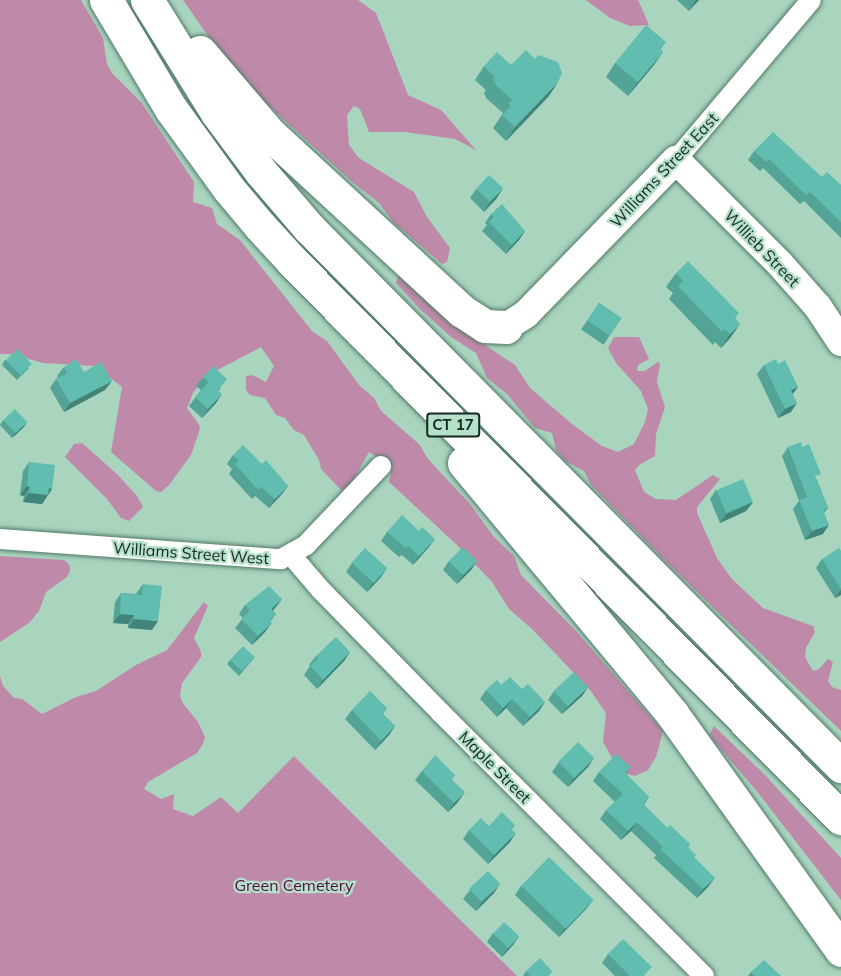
<!DOCTYPE html>
<style>
body{margin:0}
#map{position:relative;width:841px;height:976px;overflow:hidden;background:#a9d4be;font-family:Mulish,sans-serif}
div>[style]{position:absolute}
[style*='--x']{left:calc(var(--x)*1px);top:calc(var(--y)*1px);width:calc(var(--w)*1px);rotate:calc(var(--a)*1deg)}
.green>*{inset:0;background:#bf8aaa}
.roads{filter:drop-shadow(0 0 2px #527a67) drop-shadow(0 0 2px #527a67)}
.street>*{height:20px;margin:-10px;padding:0 10px;transform-origin:10px;border-radius:10px;background:#fff}
.secondary>*{height:28px;margin:-14px;padding:0 14px;transform-origin:14px;border-radius:14px;background:#fff}
.highway>*{height:33px;margin:-16.5px;padding:0 16.5px;transform-origin:16.5px;border-radius:16.5px;background:#fff}
.wall>*{inset:0;background:#53a396;transform-origin:0 0}
.shaded-wall>*{inset:0;background:#43847a}
.building>*{inset:0;background:#60bdaf;transform-origin:0 0}
span{translate:-50% -50%;white-space:nowrap;text-align:center;line-height:1.15;-webkit-text-stroke:4.5px #b5e1ca;paint-order:stroke}
.shield-label span{padding:2px 4px;background:#b5e1ca;border:2px solid;border-radius:4px;-webkit-text-stroke-width:0}
.shield-label{font-size:15px;color:#16271f;font-weight:700}
.street-label{font-size:16px;color:#16271f}
.park-label{font-size:16px;color:#560a41}
</style>
<div id="map">
<div class="green">
<i style="clip-path:polygon(0 0,81px 0,103px 38px,107px 64px,112px 73px,141px 102px,194px 182px,193px 202px,212px 208px,217px 224px,240px 240px,312px 331px,327px 341px,359px 385px,374px 398px,381px 411px,419px 444px,428px 459px,470px 504px,494px 537px,514px 556px,521px 575px,576px 631px,663px 731px,656px 757px,648px 770px,635px 776px,627px 774px,615px 763px,603px 742px,606px 713px,590px 690px,532px 629px,509px 609px,492px 582px,458px 546px,389px 482px,392px 466px,369px 452px,350px 486px,341px 490px,321px 469px,319px 460px,304px 435px,294px 430px,285px 418px,276px 415px,265px 398px,250px 395px,246px 390px,246px 376px,252px 375px,266px 382px,274px 366px,261px 347px,206px 376px,193px 393px,187px 408px,200px 426px,199px 432px,191px 455px,169px 485px,161px 492px,156px 491px,111px 452px,122px 387px,95px 366px,43px 363px,12px 354px,0 354px)"></i>
<i style="clip-path:polygon(183px 0,358px 0,376px 13px,408px 95px,441px 110px,476px 150px,455px 139px,405px 132px,369px 132px,360px 109px,354px 106px,347px 115px,349px 145px,359px 158px,414px 192px,427px 217px,450px 248px,447px 262px,442px 264px,393px 222px,379px 203px,351px 181px,236px 76px)"></i>
<i style="clip-path:polygon(586px 0,638px 0,649px 25px,630px 26px,610px 18px)"></i>
<i style="clip-path:polygon(399px 274px,461px 329px,515px 365px,530px 388px,572px 424px,602px 446px,618px 452px,634px 444px,645px 422px,648px 409px,641px 391px,616px 363px,608px 348px,614px 337px,639px 337px,649px 359px,638px 365px,637px 371px,645px 371px,658px 362px,660px 364px,657px 382px,665px 407px,656px 434px,655px 456px,639px 465px,635px 470px,644px 492px,656px 499px,676px 500px,713px 475px,720px 479px,697px 507px,697px 513px,717px 558px,732px 579px,763px 608px,813px 626px,815px 632px,806px 648px,805px 657px,813px 671px,819px 669px,828px 659px,833px 662px,828px 681px,832px 687px,841px 690px,841px 731px,667px 563px,591px 485px,584px 471px,565px 461px,556px 450px,552px 433px,535px 428px,507px 394px,487px 378px,476px 353px,451px 337px,420px 309px,396px 283px)"></i>
<i style="clip-path:polygon(82px 443px,118px 475px,137px 496px,143px 507px,129px 521px,121px 518px,107px 499px,65px 457px,74px 444px)"></i>
<i style="clip-path:polygon(0 556px,64px 560px,69px 564px,70px 570px,67px 577px,46px 592px,39px 611px,29px 623px,0 642px)"></i>
<i style="clip-path:polygon(204px 602px,208px 606px,194px 638px,201px 652px,201px 657px,182px 683px,180px 695px,182px 702px,198px 722px,205px 737px,203px 744px,197px 753px,148px 782px,144px 789px,161px 799px,174px 794px,173px 809px,193px 816px,221px 797px,238px 813px,294px 756px,517px 976px,0 976px,0 676px,3px 686px,14px 698px,22px 699px,42px 714px,76px 697px,96px 691px,136px 665px,167px 650px)"></i>
<i style="clip-path:polygon(714px 726px,765px 775px,841px 858px,841px 900px,755px 789px,713px 740px,710px 734px)"></i>
</div>
<div class="roads">
<div class="street">
<i style="--x:676;--y:160;--w:209;--a:-49.8"></i>
<i style="--x:0;--y:539;--w:282;--a:4.1"></i>
<i style="--x:281;--y:559;--w:29;--a:-29"></i>
<i style="--x:306;--y:545;--w:109;--a:-46.5"></i>
<i style="--x:291;--y:555;--w:46;--a:49.4"></i>
<i style="--x:321;--y:590;--w:172;--a:45.7"></i>
<i style="--x:441;--y:713;--w:372;--a:45"></i>
</div>
<div class="secondary">
<i style="--x:506;--y:327;--w:24;--a:-33"></i>
<i style="--x:526;--y:314;--w:215;--a:-45.8"></i>
<i style="--x:676;--y:160;--w:147;--a:45"></i>
<i style="--x:780;--y:264;--w:57;--a:48.5"></i>
<i style="--x:818;--y:307;--w:42;--a:56.7"></i>
</div>
<div class="highway">
<i style="--x:106;--y:0;--w:127;--a:59.2"></i>
<i style="--x:171;--y:109;--w:99;--a:54.1"></i>
<i style="--x:229;--y:189;--w:48;--a:50"></i>
<i style="--x:260;--y:226;--w:49;--a:47.5"></i>
<i style="--x:293;--y:262;--w:781;--a:45.42"></i>
<i style="--x:147;--y:0;--w:133;--a:58.2"></i>
<i style="--x:217;--y:113;--w:74;--a:53.3"></i>
<i style="--x:261;--y:172;--w:74;--a:49.4"></i>
<i style="--x:309;--y:228;--w:757;--a:45.32"></i>
<i style="--x:200;--y:52;--w:108;--a:49.5"></i>
<i style="--x:270;--y:134;--w:261;--a:42.7"></i>
<i style="--x:462;--y:311;--w:27;--a:33"></i>
<i style="--x:485;--y:326;--w:21;--a:3"></i>
<i style="--x:464;--y:463;--w:327;--a:50.3"></i>
<i style="--x:673;--y:715;--w:289;--a:54.4"></i>
</div>
</div>
<div class="wall">
<i style="clip-path:polygon(677px 0,699px 0,689px 11px)"></i>
<i style="clip-path:polygon(666px 42px,660px 50px,663px 52px,653px 66px,628px 96px,606px 77px,615px 63px)"></i>
<i style="clip-path:polygon(484px 66px,549px 96px,506px 141px,493px 128px,503px 113px,486px 98px,484px 93px,486px 90px,475px 80px)"></i>
<i style="clip-path:polygon(754px 151px,822px 177px,841px 185px,841px 238px,804px 201px,800px 204px,763px 168px,760px 171px,748px 160px)"></i>
<i style="clip-path:polygon(476px 189px,497px 198px,484px 212px,470px 198px)"></i>
<i style="clip-path:polygon(491px 214px,525px 231px,519px 240px,506px 254px,482px 231px,487px 225px,485px 223px)"></i>
<i style="clip-path:polygon(676px 273px,735px 319px,731px 337px,721px 348px,715px 342px,713px 345px,669px 299px,673px 293px,666px 287px)"></i>
<i style="left:599px;top:303px;width:27px;height:32px;rotate:34deg"></i>
<i style="clip-path:polygon(5px 360px,29px 368px,17px 380px,2px 365px)"></i>
<i style="clip-path:polygon(778px 364px,798px 387px,793px 394px,791px 412px,778px 418px,757px 374px,764px 365px)"></i>
<i style="clip-path:polygon(64px 367px,84px 372px,105px 390px,64px 412px,50px 388px,56px 379px,58px 378px,57px 376px)"></i>
<i style="clip-path:polygon(203px 377px,221px 388px,219px 390px,216px 403px,202px 418px,189px 406px,201px 390px,196px 386px)"></i>
<i style="clip-path:polygon(3px 420px,24px 427px,12px 438px,0 425px)"></i>
<i style="clip-path:polygon(788px 447px,817px 480px,828px 508px,824px 513px,823px 534px,805px 540px,793px 509px,799px 501px,782px 456px)"></i>
<i style="clip-path:polygon(233px 455px,262px 464px,288px 486px,281px 495px,269px 508px,255px 496px,252px 499px,229px 474px,232px 469px,227px 464px)"></i>
<i style="clip-path:polygon(29px 462px,52px 489px,42px 504px,23px 502px,24px 496px,20px 495px,23px 471px)"></i>
<i style="clip-path:polygon(716px 490px,753px 502px,746px 511px,720px 523px,710px 499px)"></i>
<i style="clip-path:polygon(419px 531px,435px 539px,428px 548px,413px 565px,402px 555px,399px 557px,381px 541px,387px 532px)"></i>
<i style="clip-path:polygon(841px 551px,841px 595px,835px 598px,816px 568px,822px 559px)"></i>
<i style="clip-path:polygon(449px 561px,477px 561px,471px 570px,457px 584px,443px 570px)"></i>
<i style="clip-path:polygon(352px 563px,381px 577px,367px 592px,346px 572px)"></i>
<i style="clip-path:polygon(143px 584px,152px 630px,128px 628px,128px 624px,113px 623px,115px 602px,121px 593px,136px 594px)"></i>
<i style="clip-path:polygon(282px 599px,273px 611px,276px 614px,270px 622px,265px 632px,252px 645px,235px 628px,243px 618px,239px 614px,245px 605px)"></i>
<i style="clip-path:polygon(350px 652px,344px 661px,317px 689px,304px 675px,310px 666px,309px 665px,316px 656px)"></i>
<i style="clip-path:polygon(255px 657px,239px 676px,227px 664px,230px 660px)"></i>
<i style="clip-path:polygon(501px 685px,522px 689px,545px 702px,539px 711px,523px 726px,506px 708px,497px 717px,480px 699px,486px 690px)"></i>
<i style="clip-path:polygon(588px 687px,582px 696px,562px 714px,548px 700px,554px 691px)"></i>
<i style="clip-path:polygon(387px 708px,383px 714px,395px 726px,389px 735px,375px 750px,345px 719px,352px 710px)"></i>
<i style="clip-path:polygon(559px 762px,588px 767px,568px 787px,552px 772px)"></i>
<i style="clip-path:polygon(631px 767px,626px 774px,649px 797px,644px 805px,667px 828px,690px 844px,688px 847px,694px 858px,708px 887px,697px 898px,654px 858px,656px 855px,631px 831px,621px 840px,600px 819px,606px 810px,615px 802px,593px 781px,599px 772px)"></i>
<i style="clip-path:polygon(422px 771px,455px 775px,451px 780px,458px 802px,448px 812px,415px 780px)"></i>
<i style="clip-path:polygon(515px 825px,512px 829px,510px 842px,488px 864px,463px 839px,469px 830px)"></i>
<i style="clip-path:polygon(521px 886px,593px 900px,586px 909px,559px 937px,515px 895px)"></i>
<i style="clip-path:polygon(470px 890px,494px 893px,476px 911px,463px 899px)"></i>
<i style="clip-path:polygon(493px 933px,519px 936px,513px 945px,502px 957px,487px 942px)"></i>
<i style="clip-path:polygon(608px 954px,645px 976px,615px 976px,602px 963px)"></i>
<i style="clip-path:polygon(526px 971px,552px 971px,548px 976px,523px 976px)"></i>
<i style="clip-path:polygon(751px 972px,781px 976px,748px 976px)"></i>
</div>
<div class="shaded-wall">
<i style="clip-path:polygon(696px 0,699px 0,689px 11px)"></i>
<i style="clip-path:polygon(663px 52px,653px 66px,628px 96px,638px 82px)"></i>
<i style="clip-path:polygon(558px 82px,549px 96px,506px 141px,515px 127px)"></i>
<i style="clip-path:polygon(503px 188px,497px 198px,484px 212px,490px 202px)"></i>
<i style="clip-path:polygon(525px 231px,519px 240px,506px 254px,512px 245px)"></i>
<i style="clip-path:polygon(740px 324px,731px 337px,721px 348px,730px 334px)"></i>
<i style="clip-path:polygon(112px 381px,105px 390px,64px 412px,70px 403px)"></i>
<i style="clip-path:polygon(798px 387px,791px 396px,791px 390px)"></i>
<i style="clip-path:polygon(222px 394px,216px 403px,202px 418px,208px 409px)"></i>
<i style="clip-path:polygon(797px 403px,791px 412px,778px 418px,785px 409px)"></i>
<i style="clip-path:polygon(27px 422px,24px 427px,12px 438px,15px 433px)"></i>
<i style="clip-path:polygon(27px 486px,30px 487px,24px 496px,20px 495px)"></i>
<i style="clip-path:polygon(288px 486px,281px 495px,269px 508px,275px 499px)"></i>
<i style="clip-path:polygon(49px 488px,52px 489px,42px 504px,23px 502px,29px 493px)"></i>
<i style="clip-path:polygon(753px 502px,746px 511px,720px 523px,726px 514px)"></i>
<i style="clip-path:polygon(829px 525px,823px 534px,805px 540px,812px 531px)"></i>
<i style="clip-path:polygon(435px 539px,428px 548px,413px 565px,419px 556px)"></i>
<i style="clip-path:polygon(477px 561px,471px 570px,457px 584px,463px 575px)"></i>
<i style="clip-path:polygon(387px 568px,381px 577px,367px 592px,373px 583px)"></i>
<i style="clip-path:polygon(841px 590px,841px 595px,835px 598px)"></i>
<i style="clip-path:polygon(282px 599px,275px 608px,265px 618px,271px 609px)"></i>
<i style="clip-path:polygon(120px 614px,134px 615px,128px 624px,113px 623px)"></i>
<i style="clip-path:polygon(134px 619px,158px 621px,152px 630px,128px 628px)"></i>
<i style="clip-path:polygon(272px 623px,265px 632px,252px 645px,258px 636px)"></i>
<i style="clip-path:polygon(350px 652px,344px 661px,317px 689px,323px 680px)"></i>
<i style="clip-path:polygon(588px 687px,582px 696px,562px 714px,569px 705px)"></i>
<i style="clip-path:polygon(512px 699px,506px 708px,497px 717px,503px 708px)"></i>
<i style="clip-path:polygon(545px 702px,539px 711px,523px 726px,530px 717px)"></i>
<i style="clip-path:polygon(395px 726px,389px 735px,375px 750px,381px 741px)"></i>
<i style="clip-path:polygon(594px 758px,588px 767px,568px 787px,574px 778px)"></i>
<i style="clip-path:polygon(465px 792px,458px 802px,448px 812px,454px 803px)"></i>
<i style="clip-path:polygon(637px 822px,631px 831px,621px 840px,628px 831px)"></i>
<i style="clip-path:polygon(516px 833px,510px 842px,488px 864px,494px 855px)"></i>
<i style="clip-path:polygon(715px 878px,708px 887px,697px 898px,703px 889px)"></i>
<i style="clip-path:polygon(500px 884px,494px 893px,476px 911px,482px 902px)"></i>
<i style="clip-path:polygon(593px 900px,586px 909px,559px 937px,565px 928px)"></i>
<i style="clip-path:polygon(519px 936px,513px 945px,502px 957px,508px 948px)"></i>
</div>
<div class="building">
<i style="clip-path:polygon(646px 25px,666px 42px,659px 50px,663px 52px,638px 82px,615px 63px)"></i>
<i style="clip-path:polygon(526px 50px,535px 59px,538px 55px,558px 62px,562px 73px,558px 82px,515px 127px,502px 115px,511px 106px,509px 104px,512px 100px,496px 85px,493px 80px,495px 77px,484px 66px,497px 52px,511px 65px)"></i>
<i style="clip-path:polygon(773px 132px,822px 177px,827px 172px,841px 185px,841px 222px,810px 192px,806px 195px,769px 159px,766px 162px,754px 151px)"></i>
<i style="left:489px;top:175px;width:19px;height:19px;rotate:43deg"></i>
<i style="clip-path:polygon(502px 204px,525px 231px,512px 245px,489px 222px,494px 217px,491px 214px)"></i>
<i style="clip-path:polygon(688px 261px,739px 313px,735px 318px,740px 324px,730px 334px,724px 329px,722px 332px,678px 286px,683px 281px,676px 273px)"></i>
<i style="left:599px;top:303px;width:27px;height:21px;rotate:34deg"></i>
<i style="left:17px;top:349px;width:21px;height:16px;rotate:45deg"></i>
<i style="clip-path:polygon(76px 359px,84px 372px,101px 362px,112px 381px,70px 403px,56px 379px,67px 373px,64px 367px)"></i>
<i style="clip-path:polygon(776px 359px,778px 364px,785px 360px,798px 387px,791px 390px,797px 403px,785px 409px,764px 365px)"></i>
<i style="clip-path:polygon(213px 366px,227px 379px,218px 390px,222px 394px,208px 409px,195px 397px,209px 382px,203px 377px)"></i>
<i style="left:15px;top:409px;width:18px;height:16px;rotate:47deg"></i>
<i style="clip-path:polygon(801px 442px,802px 447px,809px 444px,821px 474px,815px 476px,828px 508px,823px 510px,829px 525px,812px 531px,799px 500px,807px 497px,788px 447px)"></i>
<i style="clip-path:polygon(243px 445px,262px 464px,266px 460px,288px 486px,275px 499px,261px 487px,258px 490px,235px 464px,239px 461px,233px 455px)"></i>
<i style="clip-path:polygon(29px 462px,55px 465px,52px 489px,49px 488px,48px 495px,29px 493px,30px 487px,27px 486px)"></i>
<i style="left:743px;top:479px;width:25px;height:29px;rotate:67deg"></i>
<i style="clip-path:polygon(402px 515px,419px 531px,422px 527px,435px 539px,419px 556px,408px 546px,406px 548px,387px 532px)"></i>
<i style="left:463px;top:547px;width:20px;height:20px;rotate:45deg"></i>
<i style="left:365px;top:548px;width:30px;height:20px;rotate:42deg"></i>
<i style="clip-path:polygon(839px 548px,841px 551px,841px 589px,822px 559px)"></i>
<i style="clip-path:polygon(143px 584px,162px 586px,158px 621px,134px 619px,134px 615px,120px 614px,121px 593px,142px 595px)"></i>
<i style="clip-path:polygon(269px 586px,282px 599px,271px 609px,276px 614px,269px 621px,272px 623px,258px 636px,241px 619px,250px 610px,245px 605px)"></i>
<i style="clip-path:polygon(336px 637px,350px 652px,323px 680px,310px 666px,318px 658px,316px 656px)"></i>
<i style="left:243px;top:646px;width:16px;height:19px;rotate:43deg"></i>
<i style="left:574px;top:672px;width:21px;height:28px;rotate:47deg"></i>
<i style="clip-path:polygon(510px 677px,522px 689px,528px 684px,545px 702px,530px 717px,512px 699px,503px 708px,486px 690px,497px 680px,501px 685px)"></i>
<i style="clip-path:polygon(370px 691px,387px 708px,382px 713px,395px 726px,381px 741px,352px 710px)"></i>
<i style="left:578px;top:742px;width:23px;height:28px;rotate:45deg"></i>
<i style="clip-path:polygon(616px 754px,631px 767px,625px 773px,649px 797px,643px 804px,667px 828px,670px 825px,690px 844px,687px 846px,696px 855px,694px 857px,715px 878px,703px 889px,660px 849px,663px 847px,637px 822px,628px 831px,606px 810px,623px 794px,599px 772px)"></i>
<i style="clip-path:polygon(435px 755px,455px 775px,451px 779px,465px 792px,454px 803px,422px 771px)"></i>
<i style="clip-path:polygon(502px 812px,515px 825px,511px 829px,516px 833px,494px 855px,469px 830px,481px 818px,489px 826px)"></i>
<i style="left:549px;top:857px;width:62px;height:40px;rotate:44deg"></i>
<i style="left:488px;top:871px;width:18px;height:26px;rotate:47deg"></i>
<i style="left:504px;top:922px;width:21px;height:16px;rotate:43deg"></i>
<i style="clip-path:polygon(623px 939px,652px 967px,643px 976px,630px 976px,608px 954px)"></i>
<i style="clip-path:polygon(540px 958px,552px 971px,547px 976px,531px 976px,526px 971px)"></i>
<i style="clip-path:polygon(764px 960px,781px 976px,755px 976px,751px 972px)"></i>
</div>
<div class="shield-label">
<span style="left:453px;top:425px">CT 17</span>
</div>
<div class="street-label">
<span style="left:664px;top:170px;rotate:-47deg">Williams Street East</span>
<span style="left:762px;top:248px;rotate:46deg">Willieb Street</span>
<span style="left:191px;top:553px;rotate:4deg">Williams Street West</span>
<span style="left:495px;top:767px;rotate:45deg">Maple Street</span>
</div>
<div class="park-label">
<span style="left:294px;top:885px">Green Cemetery</span>
</div>
</div>
